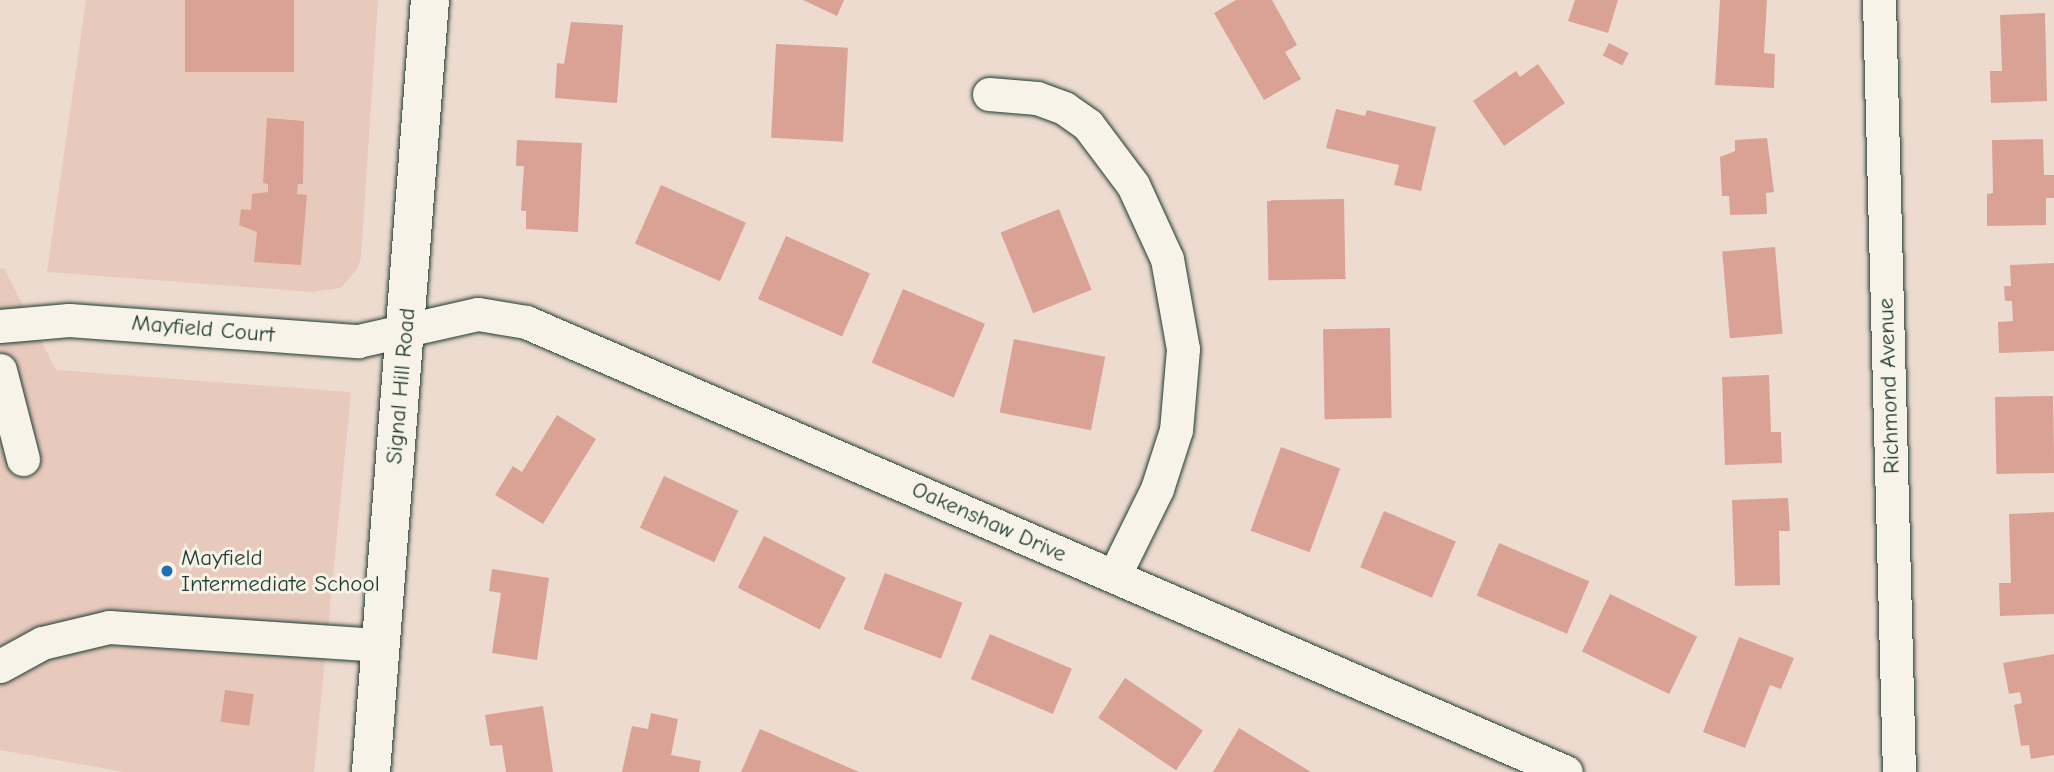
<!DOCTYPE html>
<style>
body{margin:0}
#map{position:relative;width:2054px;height:772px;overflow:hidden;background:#eedbcf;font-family:"Comic Neue",sans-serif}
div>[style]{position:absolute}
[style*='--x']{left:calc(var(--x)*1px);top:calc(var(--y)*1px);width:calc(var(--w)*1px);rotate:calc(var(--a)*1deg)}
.built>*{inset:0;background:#e8cabd}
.building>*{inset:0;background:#daa294;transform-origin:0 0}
.roads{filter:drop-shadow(0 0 2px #1f3d34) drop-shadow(0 0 2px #1f3d34)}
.minor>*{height:33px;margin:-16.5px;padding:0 16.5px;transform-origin:16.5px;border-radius:16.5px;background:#f7f3e8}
.major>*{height:38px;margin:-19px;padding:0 19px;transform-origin:19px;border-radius:19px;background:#f7f3e8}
.dots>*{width:19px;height:19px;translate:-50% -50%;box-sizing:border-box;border:4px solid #f7f3e8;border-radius:50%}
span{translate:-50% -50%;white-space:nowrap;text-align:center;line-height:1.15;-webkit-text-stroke:6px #f7f3e8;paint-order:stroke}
.street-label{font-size:23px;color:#1f3d34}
.poi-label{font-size:23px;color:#1f3d34}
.left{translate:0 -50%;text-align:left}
</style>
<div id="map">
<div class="built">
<i style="clip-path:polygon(86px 0,378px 0,361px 257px,358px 268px,341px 288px,312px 292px,47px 272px)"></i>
<i style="clip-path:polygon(4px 268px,56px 370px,351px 392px,314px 772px,124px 772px,0 750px,0 269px)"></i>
</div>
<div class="building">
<i style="left:185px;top:0;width:109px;height:72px"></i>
<i style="clip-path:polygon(803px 0,844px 0,837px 16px)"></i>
<i style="clip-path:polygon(1236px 0,1272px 0,1297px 45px,1285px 52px,1301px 79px,1264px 100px,1214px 13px)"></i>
<i style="clip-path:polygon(1575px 0,1618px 0,1608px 33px,1568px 21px)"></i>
<i style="clip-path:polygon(1720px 0,1767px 0,1764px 53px,1775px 54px,1774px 88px,1715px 85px)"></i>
<i style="clip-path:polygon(2045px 13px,2047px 101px,1991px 103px,1990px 71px,2002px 71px,2000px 15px)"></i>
<i style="clip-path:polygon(571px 22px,623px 25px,617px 103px,555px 98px,557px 63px,564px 64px)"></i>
<i style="left:1609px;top:43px;width:22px;height:14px;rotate:27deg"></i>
<i style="left:776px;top:44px;width:72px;height:94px;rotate:3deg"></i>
<i style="clip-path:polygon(1538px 64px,1565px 103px,1504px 146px,1473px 101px,1516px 71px,1520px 77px)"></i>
<i style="clip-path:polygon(1336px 109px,1365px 116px,1367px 110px,1436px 127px,1421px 191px,1394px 185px,1399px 165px,1326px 148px)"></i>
<i style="clip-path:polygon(267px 118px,304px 121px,303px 184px,298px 184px,297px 194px,307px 195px,301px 265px,254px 262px,257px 232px,239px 225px,241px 209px,251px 210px,252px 194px,268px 192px,268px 184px,263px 183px)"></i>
<i style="clip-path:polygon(1767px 138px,1774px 192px,1766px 193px,1767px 214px,1730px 215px,1729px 196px,1722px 196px,1720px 157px,1735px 151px,1735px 140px)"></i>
<i style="clip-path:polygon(2043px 139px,2044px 175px,2054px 175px,2054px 198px,2046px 198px,2046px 225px,1987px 226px,1987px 194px,1993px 193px,1992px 140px)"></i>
<i style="clip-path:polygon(517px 140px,582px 143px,578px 232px,526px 229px,526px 211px,521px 211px,524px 166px,516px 166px)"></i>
<i style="left:661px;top:185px;width:93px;height:64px;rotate:24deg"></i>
<i style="left:1344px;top:199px;width:80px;height:77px;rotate:89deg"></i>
<i style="left:1059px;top:209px;width:87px;height:63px;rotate:68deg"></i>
<i style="left:786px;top:236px;width:92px;height:69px;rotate:24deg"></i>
<i style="left:1775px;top:247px;width:87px;height:53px;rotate:85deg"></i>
<i style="clip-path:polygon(2054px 263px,2054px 351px,1999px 353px,1998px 322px,2013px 321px,2012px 301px,2005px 301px,2004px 286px,2011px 286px,2010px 265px)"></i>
<i style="left:903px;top:289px;width:89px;height:80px;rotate:23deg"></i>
<i style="left:1390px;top:328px;width:90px;height:67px;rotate:89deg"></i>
<i style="left:1014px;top:339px;width:93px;height:75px;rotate:11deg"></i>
<i style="clip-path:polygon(1769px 375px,1771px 432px,1781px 432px,1782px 463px,1725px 465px,1722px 377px)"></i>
<i style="left:2053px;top:396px;width:77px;height:58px;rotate:89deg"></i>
<i style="clip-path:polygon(557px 415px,596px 439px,543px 524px,495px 495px,513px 466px,522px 472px)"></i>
<i style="left:1281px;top:447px;width:63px;height:89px;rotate:20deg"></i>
<i style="left:664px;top:476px;width:82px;height:57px;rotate:25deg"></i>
<i style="clip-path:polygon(1788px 498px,1790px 531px,1779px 531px,1780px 585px,1735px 586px,1732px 500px)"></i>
<i style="left:1384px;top:511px;width:78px;height:61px;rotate:23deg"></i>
<i style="clip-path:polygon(2054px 512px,2054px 614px,2000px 616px,1999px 583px,2011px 583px,2009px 514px)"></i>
<i style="left:764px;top:536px;width:92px;height:58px;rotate:27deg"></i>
<i style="left:1499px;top:543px;width:98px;height:57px;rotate:23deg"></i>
<i style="clip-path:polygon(492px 569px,549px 578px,537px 660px,492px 653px,501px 593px,489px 591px)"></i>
<i style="left:885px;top:573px;width:83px;height:60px;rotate:21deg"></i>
<i style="left:1610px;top:594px;width:97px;height:64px;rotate:26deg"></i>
<i style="left:990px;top:634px;width:89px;height:49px;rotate:23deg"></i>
<i style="clip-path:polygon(1739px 637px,1794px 658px,1781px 689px,1770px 685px,1745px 748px,1703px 732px)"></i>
<i style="clip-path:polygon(2054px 654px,2054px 755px,2031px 759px,2029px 745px,2021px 746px,2014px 705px,2022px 703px,2020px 692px,2009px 694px,2003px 663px)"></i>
<i style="left:1125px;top:678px;width:94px;height:48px;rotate:34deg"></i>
<i style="left:225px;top:690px;width:29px;height:32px;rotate:8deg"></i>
<i style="clip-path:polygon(543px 706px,553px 772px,506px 772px,502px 745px,490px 746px,485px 715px)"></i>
<i style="clip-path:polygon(651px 713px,678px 719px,671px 755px,701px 761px,699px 772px,622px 772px,632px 726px,648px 729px)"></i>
<i style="clip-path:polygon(1239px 728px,1311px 772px,1213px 772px)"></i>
<i style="clip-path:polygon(760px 729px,859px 772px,741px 772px)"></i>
</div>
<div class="roads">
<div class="minor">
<i style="--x:1879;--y:0;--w:772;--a:88.52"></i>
<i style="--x:989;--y:94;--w:48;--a:4.8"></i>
<i style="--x:1037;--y:98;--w:29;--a:20"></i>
<i style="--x:1064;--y:108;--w:29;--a:35"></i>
<i style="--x:1088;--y:125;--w:75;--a:53.1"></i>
<i style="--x:1133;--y:185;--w:81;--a:65.3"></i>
<i style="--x:1167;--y:259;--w:91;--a:79.9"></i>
<i style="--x:1183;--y:349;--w:81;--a:94.9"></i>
<i style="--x:1176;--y:430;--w:62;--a:107.9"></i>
<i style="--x:1157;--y:489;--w:97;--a:116.3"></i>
<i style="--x:0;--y:326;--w:69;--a:-5"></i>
<i style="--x:69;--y:320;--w:290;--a:4.2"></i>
<i style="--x:358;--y:341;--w:123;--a:-12.7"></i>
<i style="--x:478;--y:314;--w:49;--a:9.5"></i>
<i style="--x:526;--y:322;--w:1133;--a:23.4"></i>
<i style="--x:0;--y:370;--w:92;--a:75.5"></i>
<i style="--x:0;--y:666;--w:48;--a:-28.7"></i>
<i style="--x:42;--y:643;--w:69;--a:-13.4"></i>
<i style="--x:109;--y:627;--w:273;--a:3.8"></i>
</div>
<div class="major">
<i style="--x:371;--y:772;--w:774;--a:-85.63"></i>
</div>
</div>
<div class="dots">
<i style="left:167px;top:571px;background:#1f6fb2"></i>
</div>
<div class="street-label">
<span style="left:203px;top:329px;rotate:5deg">Mayfield Court</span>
<span style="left:401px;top:386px;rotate:-85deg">Signal Hill Road</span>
<span style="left:1889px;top:386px;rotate:-92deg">Richmond Avenue</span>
<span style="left:989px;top:522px;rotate:24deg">Oakenshaw Drive</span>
</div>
<div class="poi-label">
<span class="left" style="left:181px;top:571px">Mayfield<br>Intermediate School</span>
</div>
</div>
